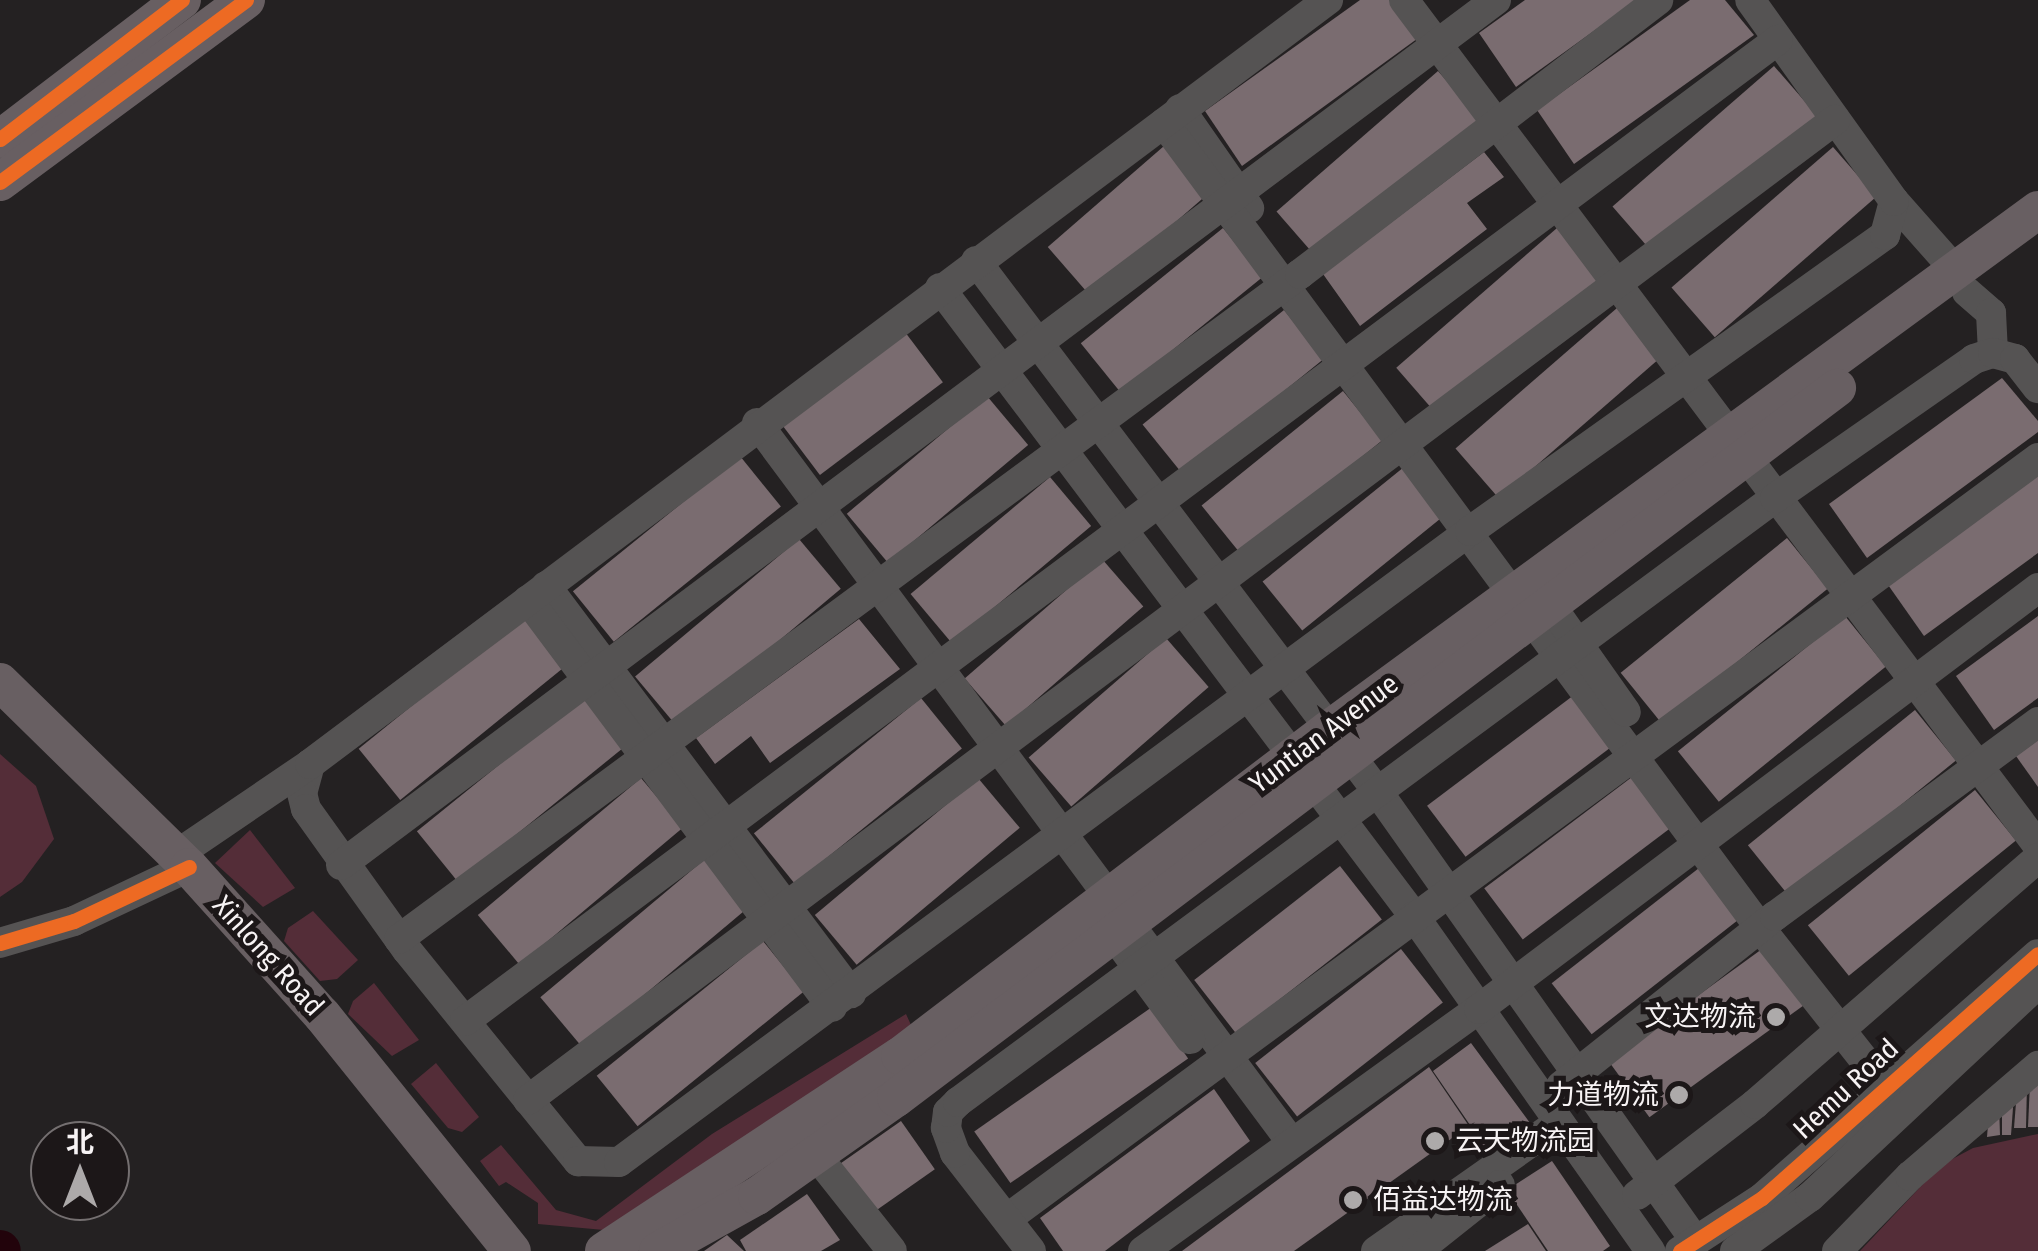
<!DOCTYPE html>
<meta charset="utf-8">
<style>
body{margin:0}
#map{position:relative;width:2038px;height:1251px;overflow:hidden;background:#242122;font-family:"Fira Sans Condensed","Noto Sans SC",sans-serif}
div>[style]{position:absolute}
[style*='--x']{left:calc(var(--x)*1px);top:calc(var(--y)*1px);width:calc(var(--w)*1px);rotate:calc(var(--a)*1deg)}
.green>*{inset:0;background:#542d38}
.river>*{height:40px;margin:-20px;padding:0 20px;transform-origin:20px;border-radius:20px;background:#22030b}
.building>*{inset:0;background:#7a6c70;transform-origin:0 0}
.minor>*{height:30px;margin:-15px;padding:0 15px;transform-origin:15px;border-radius:15px;background:#555353}
.major>*{height:38px;margin:-19px;padding:0 19px;transform-origin:19px;border-radius:19px;background:#685f62}
.cycleway>*{height:15px;margin:-7.5px;padding:0 7.5px;transform-origin:7.5px;border-radius:7.5px;background:#ed6a23}
.dots>*{width:28px;height:28px;translate:-50% -50%;box-sizing:border-box;border:5px solid #1c1718;border-radius:50%}
span{translate:-50% -50%;white-space:nowrap;text-align:center;line-height:1.15;-webkit-text-stroke:10px #1c1718;paint-order:stroke}
.street-label{font-size:28px;color:#f7f3f4}
.poi-label{font-size:28px;color:#f7f3f4}
.right{translate:-100% -50%;text-align:right}
.left{translate:0 -50%;text-align:left}
.north{position:absolute;left:30px;top:1121px;width:100px;height:100px;box-sizing:border-box;background:#1c1718;border:2px solid #746f70;border-radius:50%;rotate:0deg;font-size:28px;font-weight:700;line-height:40px;text-align:center;color:#f7f3f4}
.north::after{content:'';display:block;margin:auto;width:35px;height:45px;background:#adaaaa;clip-path:polygon(50% 0,100% 100%,50% 72%,0 100%)}
</style>
<div id="map">
<div class="green">
<i style="clip-path:polygon(0 754px,36px 786px,54px 839px,22px 882px,0 897px)"></i>
<i style="clip-path:polygon(250px 830px,295px 888px,263px 907px,215px 863px)"></i>
<i style="clip-path:polygon(313px 911px,358px 960px,337px 979px,320px 981px,284px 941px,288px 928px)"></i>
<i style="clip-path:polygon(374px 983px,419px 1040px,392px 1056px,348px 1014px,353px 1001px)"></i>
<i style="clip-path:polygon(906px 1014px,911px 1025px,890px 1041px,604px 1230px,538px 1224px,538px 1203px,506px 1182px,499px 1186px,480px 1161px,501px 1145px,556px 1210px,596px 1221px,712px 1134px)"></i>
<i style="clip-path:polygon(436px 1063px,479px 1117px,462px 1132px,448px 1128px,411px 1084px)"></i>
<i style="clip-path:polygon(2038px 1134px,2038px 1251px,1860px 1251px,1941px 1165px,1973px 1148px)"></i>
</div>
<div class="river">
<i style="--x:0;--y:1250;--w:1;--a:45"></i>
</div>
<div class="building">
<i style="clip-path:polygon(1360px 0,1390px 0,1421px 36px,1242px 166px,1205px 111px)"></i>
<i style="clip-path:polygon(1525px 0,1637px 0,1516px 87px,1479px 33px)"></i>
<i style="clip-path:polygon(1690px 0,1725px 0,1754px 35px,1574px 164px,1537px 110px)"></i>
<i style="left:1774px;top:66px;width:66px;height:214px;rotate:49deg"></i>
<i style="left:1438px;top:71px;width:65px;height:214px;rotate:49deg"></i>
<i style="left:1164px;top:146px;width:65px;height:154px;rotate:49deg"></i>
<i style="left:1833px;top:147px;width:66px;height:214px;rotate:49deg"></i>
<i style="clip-path:polygon(1484px 152px,1504px 177px,1467px 203px,1487px 229px,1360px 326px,1323px 274px)"></i>
<i style="left:1223px;top:228px;width:63px;height:183px;rotate:51deg"></i>
<i style="left:1557px;top:228px;width:66px;height:213px;rotate:49deg"></i>
<i style="left:1617px;top:308px;width:66px;height:214px;rotate:49deg"></i>
<i style="left:1284px;top:310px;width:63px;height:182px;rotate:51deg"></i>
<i style="left:905px;top:332px;width:63px;height:154px;rotate:53deg"></i>
<i style="clip-path:polygon(2002px 378px,2038px 421px,2038px 432px,1867px 558px,1829px 504px)"></i>
<i style="left:1343px;top:391px;width:63px;height:182px;rotate:51deg"></i>
<i style="left:987px;top:396px;width:64px;height:183px;rotate:50deg"></i>
<i style="left:740px;top:456px;width:65px;height:215px;rotate:51deg"></i>
<i style="left:1404px;top:467px;width:63px;height:182px;rotate:51deg"></i>
<i style="clip-path:polygon(2038px 472px,2038px 553px,1924px 636px,1886px 582px)"></i>
<i style="left:1050px;top:477px;width:64px;height:182px;rotate:50deg"></i>
<i style="left:1787px;top:538px;width:65px;height:214px;rotate:51deg"></i>
<i style="left:799px;top:539px;width:65px;height:214px;rotate:50deg"></i>
<i style="left:1102px;top:559px;width:63px;height:182px;rotate:49deg"></i>
<i style="left:525px;top:614px;width:66px;height:214px;rotate:51deg"></i>
<i style="left:1845px;top:616px;width:65px;height:215px;rotate:51deg"></i>
<i style="clip-path:polygon(2038px 616px,2038px 698px,1994px 730px,1956px 676px)"></i>
<i style="clip-path:polygon(859px 619px,900px 669px,770px 763px,751px 736px,715px 764px,696px 738px)"></i>
<i style="left:1166px;top:638px;width:65px;height:182px;rotate:49deg"></i>
<i style="left:1574px;top:695px;width:64px;height:184px;rotate:53deg"></i>
<i style="left:584px;top:696px;width:65px;height:215px;rotate:51deg"></i>
<i style="left:921px;top:698px;width:65px;height:215px;rotate:51deg"></i>
<i style="left:1915px;top:710px;width:65px;height:215px;rotate:51deg"></i>
<i style="clip-path:polygon(2038px 740px,2038px 787px,2016px 756px)"></i>
<i style="left:1632px;top:777px;width:64px;height:185px;rotate:53deg"></i>
<i style="left:641px;top:778px;width:65px;height:213px;rotate:50deg"></i>
<i style="left:978px;top:778px;width:65px;height:213px;rotate:50deg"></i>
<i style="left:1975px;top:790px;width:65px;height:215px;rotate:51deg"></i>
<i style="left:705px;top:859px;width:65px;height:215px;rotate:50deg"></i>
<i style="left:1340px;top:866px;width:68px;height:185px;rotate:52deg"></i>
<i style="left:1699px;top:868px;width:65px;height:187px;rotate:52deg"></i>
<i style="left:763px;top:941px;width:65px;height:214px;rotate:51deg"></i>
<i style="left:1401px;top:949px;width:68px;height:185px;rotate:52deg"></i>
<i style="left:1762px;top:949px;width:70px;height:190px;rotate:54deg"></i>
<i style="left:1152px;top:1007px;width:63px;height:217px;rotate:55deg"></i>
<i style="clip-path:polygon(1471px 1043px,1530px 1123px,1485px 1154px,1467px 1130px,1475px 1122px,1470px 1125px,1433px 1071px)"></i>
<i style="clip-path:polygon(1429px 1067px,1469px 1126px,1294px 1251px,1182px 1251px)"></i>
<i style="clip-path:polygon(2038px 1078px,2038px 1127px,2028px 1127px,2030px 1083px)"></i>
<i style="clip-path:polygon(2027px 1084px,2026px 1128px,2014px 1128px,2017px 1090px)"></i>
<i style="clip-path:polygon(1214px 1089px,1250px 1141px,1105px 1251px,1063px 1251px,1040px 1218px)"></i>
<i style="clip-path:polygon(2014px 1094px,2011px 1135px,2002px 1135px,2002px 1104px)"></i>
<i style="clip-path:polygon(1999px 1105px,2000px 1135px,1987px 1137px,1989px 1112px)"></i>
<i style="left:901px;top:1121px;width:59px;height:77px;rotate:55deg"></i>
<i style="clip-path:polygon(1552px 1161px,1610px 1246px,1603px 1251px,1548px 1251px,1507px 1190px)"></i>
<i style="clip-path:polygon(807px 1194px,840px 1240px,821px 1251px,746px 1251px,740px 1240px)"></i>
<i style="clip-path:polygon(1528px 1224px,1546px 1251px,1485px 1251px)"></i>
<i style="clip-path:polygon(727px 1235px,744px 1251px,704px 1251px)"></i>
</div>
<div class="minor">
<i style="--x:1404;--y:0;--w:1057;--a:53.15"></i>
<i style="--x:1180;--y:109;--w:121;--a:55.1"></i>
<i style="--x:1164;--y:123;--w:1002;--a:53.48"></i>
<i style="--x:1760;--y:928;--w:201;--a:51.7"></i>
<i style="--x:1894;--y:201;--w:94;--a:48.5"></i>
<i style="--x:976;--y:261;--w:670;--a:52.89"></i>
<i style="--x:1380;--y:795;--w:547;--a:54.74"></i>
<i style="--x:940;--y:288;--w:787;--a:52.96"></i>
<i style="--x:1414;--y:916;--w:410;--a:54.8"></i>
<i style="--x:1967;--y:292;--w:32;--a:41"></i>
<i style="--x:1991;--y:313;--w:40;--a:87.1"></i>
<i style="--x:757;--y:423;--w:897;--a:53.39"></i>
<i style="--x:546;--y:586;--w:509;--a:53.15"></i>
<i style="--x:1537;--y:586;--w:154;--a:54.8"></i>
<i style="--x:528;--y:600;--w:508;--a:53.24"></i>
<i style="--x:310;--y:764;--w:30;--a:105"></i>
<i style="--x:302;--y:793;--w:16;--a:76"></i>
<i style="--x:306;--y:809;--w:173;--a:54.4"></i>
<i style="--x:407;--y:950;--w:272;--a:51"></i>
<i style="--x:578;--y:1161;--w:41;--a:1.4"></i>
<i style="--x:619;--y:1162;--w:1059;--a:-36.56"></i>
<i style="--x:1470;--y:531;--w:510;--a:-35.5"></i>
<i style="--x:1885;--y:235;--w:35;--a:-75"></i>
<i style="--x:1894;--y:201;--w:247;--a:-125.6"></i>
<i style="--x:188;--y:847;--w:148;--a:-34.2"></i>
<i style="--x:310;--y:764;--w:1273;--a:-36.89"></i>
<i style="--x:341;--y:865;--w:1443;--a:-36.83"></i>
<i style="--x:1102;--y:919;--w:149;--a:53.7"></i>
<i style="--x:399;--y:939;--w:1120;--a:-36.43"></i>
<i style="--x:1300;--y:274;--w:451;--a:-37.4"></i>
<i style="--x:0;--y:943;--w:77;--a:-16.6"></i>
<i style="--x:74;--y:921;--w:127;--a:-25.2"></i>
<i style="--x:465;--y:1021;--w:1639;--a:-36.77"></i>
<i style="--x:1561;--y:1086;--w:273;--a:-38.5"></i>
<i style="--x:1775;--y:916;--w:327;--a:-36.4"></i>
<i style="--x:528;--y:1100;--w:1634;--a:-36.86"></i>
<i style="--x:816;--y:1155;--w:122;--a:51.6"></i>
<i style="--x:1637;--y:1195;--w:149;--a:-37.6"></i>
<i style="--x:1755;--y:1104;--w:375;--a:-41"></i>
<i style="--x:1008;--y:1218;--w:1280;--a:-36.42"></i>
<i style="--x:1031;--y:1251;--w:124;--a:-127.8"></i>
<i style="--x:955;--y:1153;--w:27;--a:-110"></i>
<i style="--x:946;--y:1128;--w:16;--a:-83"></i>
<i style="--x:948;--y:1112;--w:14;--a:-45"></i>
<i style="--x:958;--y:1102;--w:1016;--a:-36.48"></i>
<i style="--x:1775;--y:498;--w:243;--a:-34.9"></i>
<i style="--x:1974;--y:359;--w:20;--a:-18"></i>
<i style="--x:1993;--y:353;--w:23;--a:15"></i>
<i style="--x:2015;--y:359;--w:37;--a:52"></i>
<i style="--x:1143;--y:1251;--w:414;--a:-35.8"></i>
<i style="--x:1479;--y:1009;--w:700;--a:-36.98"></i>
<i style="--x:1376;--y:1251;--w:223;--a:-35.1"></i>
<i style="--x:1417;--y:1251;--w:106;--a:-38.5"></i>
<i style="--x:1680;--y:1251;--w:98;--a:-32.9"></i>
<i style="--x:1762;--y:1198;--w:368;--a:-41.5"></i>
<i style="--x:1735;--y:1251;--w:92;--a:-35.8"></i>
<i style="--x:1810;--y:1197;--w:312;--a:-43.1"></i>
<i style="--x:1837;--y:1251;--w:105;--a:-45.8"></i>
<i style="--x:1910;--y:1176;--w:169;--a:-40.7"></i>
</div>
<div class="major">
<i style="--x:0;--y:139;--w:229;--a:-37.4"></i>
<i style="--x:0;--y:182;--w:306;--a:-36.5"></i>
<i style="--x:0;--y:682;--w:264;--a:44.4"></i>
<i style="--x:189;--y:867;--w:199;--a:48.1"></i>
<i style="--x:322;--y:1015;--w:303;--a:51.2"></i>
<i style="--x:604;--y:1251;--w:354;--a:-33.4"></i>
<i style="--x:900;--y:1056;--w:538;--a:-37.3"></i>
<i style="--x:1328;--y:730;--w:880;--a:-36.22"></i>
<i style="--x:658;--y:1251;--w:113;--a:-29.1"></i>
<i style="--x:757;--y:1196;--w:170;--a:-35.2"></i>
<i style="--x:896;--y:1098;--w:1179;--a:-37.04"></i>
</div>
<div class="cycleway">
<i style="--x:0;--y:139;--w:229;--a:-37.4"></i>
<i style="--x:0;--y:182;--w:306;--a:-36.5"></i>
<i style="--x:0;--y:943;--w:77;--a:-16.6"></i>
<i style="--x:74;--y:921;--w:127;--a:-25.2"></i>
<i style="--x:1680;--y:1251;--w:98;--a:-32.9"></i>
<i style="--x:1762;--y:1198;--w:368;--a:-41.5"></i>
</div>
<div class="dots">
<i style="left:1776px;top:1017px;background:#adaaaa"></i>
<i style="left:1679px;top:1095px;background:#adaaaa"></i>
<i style="left:1435px;top:1141px;background:#adaaaa"></i>
<i style="left:1353px;top:1200px;background:#adaaaa"></i>
</div>
<div class="street-label">
<span style="left:1324px;top:734px;rotate:-37deg">Yuntian Avenue</span>
<span style="left:268px;top:956px;rotate:48deg">Xinlong Road</span>
<span style="left:1846px;top:1089px;rotate:-43deg">Hemu Road</span>
</div>
<div class="poi-label">
<span class="right" style="left:1756px;top:1017px">文达物流</span>
<span class="right" style="left:1659px;top:1095px">力道物流</span>
<span class="left" style="left:1455px;top:1141px">云天物流园</span>
<span class="left" style="left:1373px;top:1200px">佰益达物流</span>
</div>
<div class="north">北</div>
</div>
